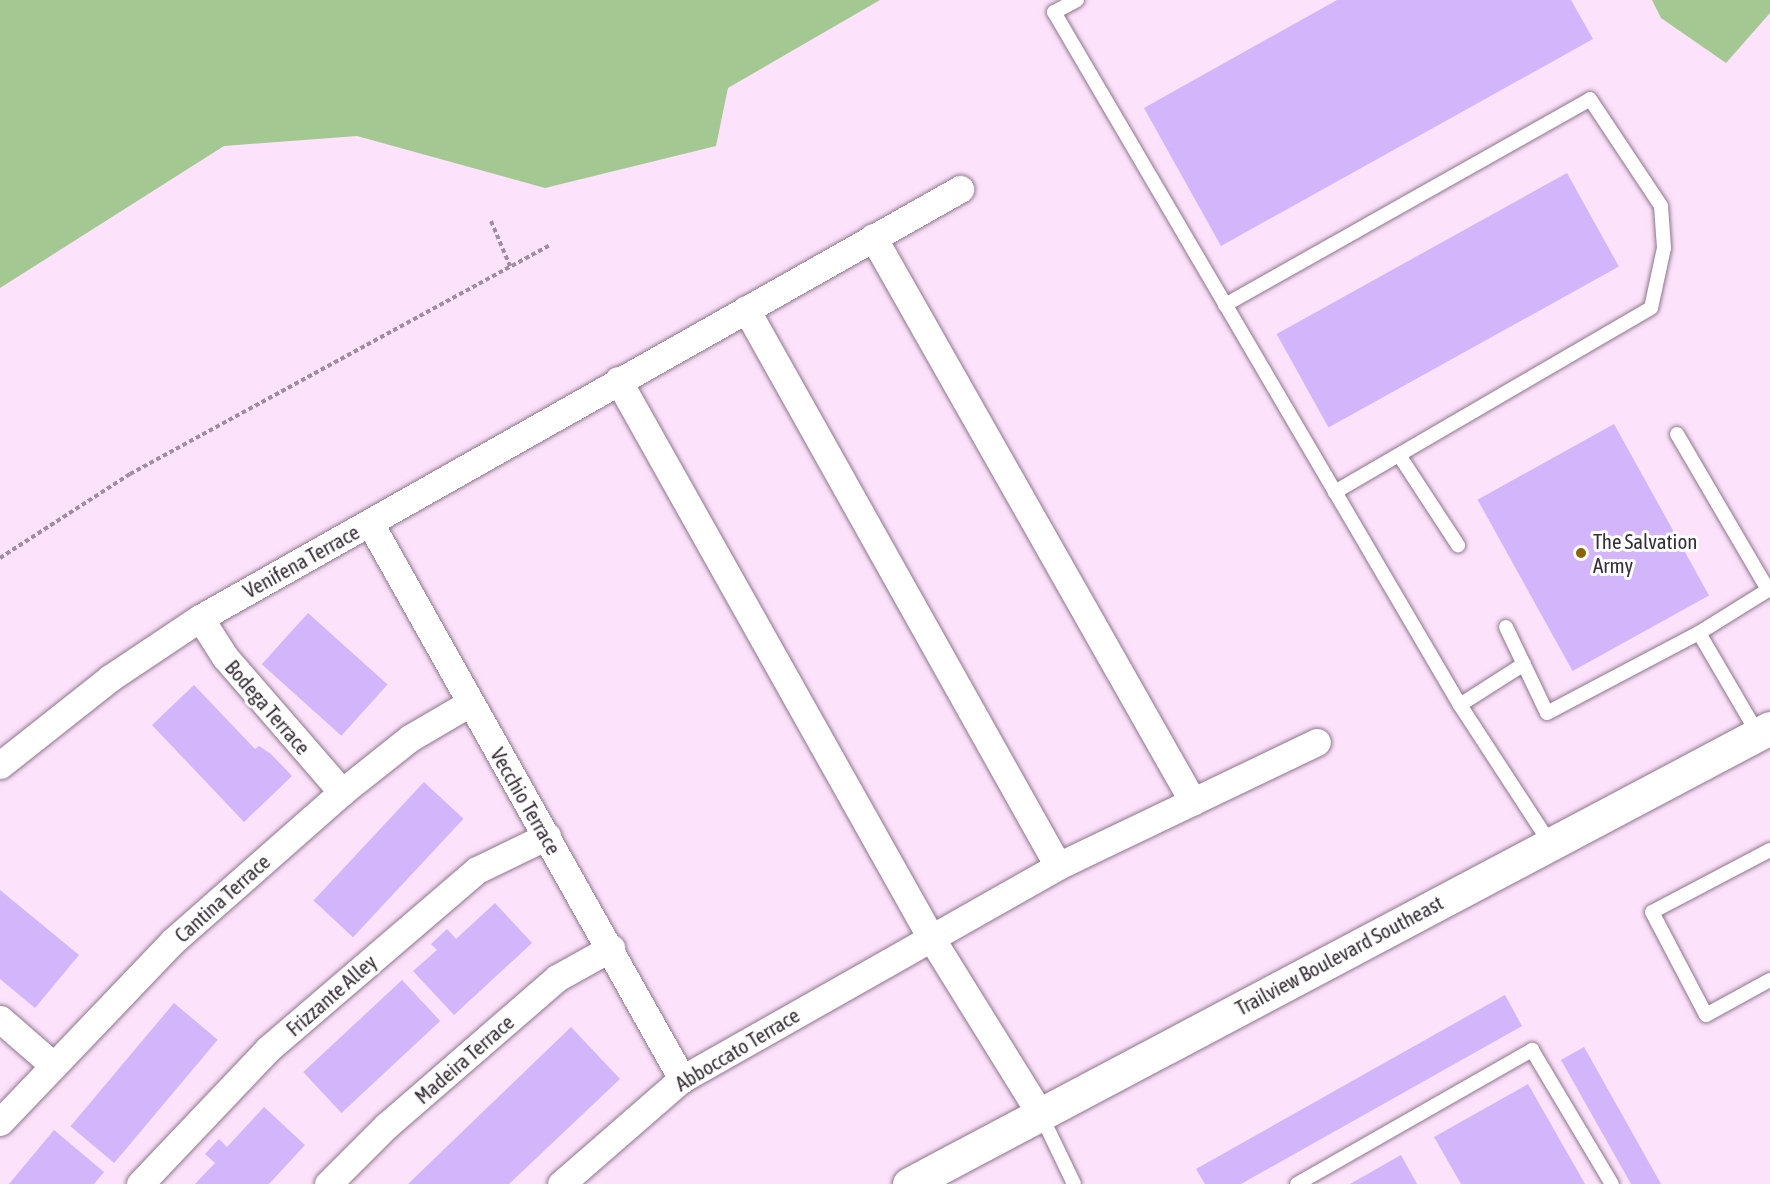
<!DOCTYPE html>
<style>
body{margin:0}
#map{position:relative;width:1770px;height:1184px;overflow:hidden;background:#fde2fb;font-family:"Asap Condensed",sans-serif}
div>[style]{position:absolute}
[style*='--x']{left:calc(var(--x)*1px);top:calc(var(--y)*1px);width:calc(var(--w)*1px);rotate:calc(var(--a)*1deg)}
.green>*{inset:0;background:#a3c891}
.building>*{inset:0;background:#d2b5fb;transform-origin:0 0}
.path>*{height:4px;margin-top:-2px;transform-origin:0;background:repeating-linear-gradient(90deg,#a08d9f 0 4.5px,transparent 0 7.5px)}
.roads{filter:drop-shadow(0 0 2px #8d768c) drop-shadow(0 0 2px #8d768c)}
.service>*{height:14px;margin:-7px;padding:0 7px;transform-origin:7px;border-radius:7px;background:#fff}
.minor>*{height:27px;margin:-13.5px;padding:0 13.5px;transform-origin:13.5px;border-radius:13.5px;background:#fff}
.tertiary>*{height:33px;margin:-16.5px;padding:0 16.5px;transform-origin:16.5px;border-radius:16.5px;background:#fff}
.dots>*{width:16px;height:16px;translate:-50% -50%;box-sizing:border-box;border:3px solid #fff;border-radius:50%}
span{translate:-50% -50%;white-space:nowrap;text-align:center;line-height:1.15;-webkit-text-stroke:6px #fff;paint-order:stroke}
.poi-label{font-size:21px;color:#382e38}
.left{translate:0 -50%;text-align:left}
.street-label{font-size:21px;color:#382e38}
</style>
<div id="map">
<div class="green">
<i style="clip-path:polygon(0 0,880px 0,728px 88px,716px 146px,545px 188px,357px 136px,224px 146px,0 288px)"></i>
<i style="clip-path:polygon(1652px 0,1770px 0,1770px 13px,1726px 63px,1661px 18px)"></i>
</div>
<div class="building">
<i style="clip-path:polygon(1337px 0,1571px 0,1593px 39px,1221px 246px,1144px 108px)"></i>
<i style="left:1567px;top:173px;width:107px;height:332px;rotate:61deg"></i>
<i style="left:1614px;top:424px;width:196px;height:156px;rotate:61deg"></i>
<i style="left:308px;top:613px;width:107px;height:69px;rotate:42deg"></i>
<i style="clip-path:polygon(194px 685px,255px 749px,259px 746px,271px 754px,292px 776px,244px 822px,152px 725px)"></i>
<i style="left:424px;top:782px;width:54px;height:162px;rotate:43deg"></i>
<i style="clip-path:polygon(0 890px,79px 955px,35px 1008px,0 979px)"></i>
<i style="clip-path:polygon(495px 903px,532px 943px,454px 1015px,413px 971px,437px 950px,431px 944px,447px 929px,456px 939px)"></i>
<i style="left:402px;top:980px;width:56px;height:135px;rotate:47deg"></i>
<i style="clip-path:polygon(1505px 995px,1522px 1026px,1241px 1184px,1205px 1184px,1196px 1169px)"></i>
<i style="left:174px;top:1003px;width:57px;height:161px;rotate:40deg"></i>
<i style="clip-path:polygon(571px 1027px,620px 1079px,509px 1184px,408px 1184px)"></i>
<i style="clip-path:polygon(1584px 1047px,1588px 1054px,1661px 1184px,1631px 1184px,1561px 1060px)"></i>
<i style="clip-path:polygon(1528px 1084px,1585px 1184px,1461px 1184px,1434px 1137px)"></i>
<i style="clip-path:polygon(264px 1107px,305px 1145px,269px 1184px,195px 1184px,215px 1163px,205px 1154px,219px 1139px,227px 1147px)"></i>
<i style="clip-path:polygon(54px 1130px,104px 1172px,94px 1184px,9px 1184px)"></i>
<i style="clip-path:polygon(1401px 1155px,1417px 1184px,1350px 1184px)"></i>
</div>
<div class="path">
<i style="--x:491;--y:221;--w:49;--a:67.1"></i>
<i style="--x:0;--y:558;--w:155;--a:-32.9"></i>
<i style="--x:130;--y:474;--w:477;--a:-28.6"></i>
</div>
<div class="roads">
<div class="service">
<i style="--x:1077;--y:0;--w:26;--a:152"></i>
<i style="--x:1054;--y:12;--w:803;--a:59.64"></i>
<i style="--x:1225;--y:305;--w:419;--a:-29.4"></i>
<i style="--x:1590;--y:99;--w:128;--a:56.4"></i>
<i style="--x:1661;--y:206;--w:42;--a:85.9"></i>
<i style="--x:1664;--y:248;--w:61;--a:102.2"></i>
<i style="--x:1651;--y:308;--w:366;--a:149.8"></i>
<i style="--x:1677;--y:434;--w:181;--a:59.7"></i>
<i style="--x:1768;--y:590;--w:81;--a:148.1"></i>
<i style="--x:1699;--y:633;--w:117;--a:59.7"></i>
<i style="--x:1399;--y:455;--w:108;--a:56.8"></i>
<i style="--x:1506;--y:627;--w:95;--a:64.5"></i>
<i style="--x:1547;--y:713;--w:172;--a:-27.8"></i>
<i style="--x:1524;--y:664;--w:76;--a:147.4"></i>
<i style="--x:1460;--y:705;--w:165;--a:56.9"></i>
<i style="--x:1770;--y:850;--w:133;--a:152.3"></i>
<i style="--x:1652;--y:912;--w:116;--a:62.3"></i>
<i style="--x:1706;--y:1015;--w:73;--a:-28.7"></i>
<i style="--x:1041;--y:1115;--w:76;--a:64.4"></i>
<i style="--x:1297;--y:1184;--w:271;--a:-29.7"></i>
<i style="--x:1532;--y:1050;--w:156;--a:59.2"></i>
</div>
<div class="minor">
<i style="--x:873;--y:237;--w:649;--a:60.47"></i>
<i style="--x:746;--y:309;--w:638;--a:60.74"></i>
<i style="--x:1058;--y:866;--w:287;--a:-25.6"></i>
<i style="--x:618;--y:380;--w:638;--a:60.7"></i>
<i style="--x:930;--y:936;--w:211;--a:58.2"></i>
<i style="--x:370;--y:523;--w:638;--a:60.7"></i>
<i style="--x:200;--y:618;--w:46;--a:57.3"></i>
<i style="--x:225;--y:657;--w:179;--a:49.1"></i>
<i style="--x:0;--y:765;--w:140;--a:-38.3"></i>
<i style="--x:110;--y:678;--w:108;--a:-33.7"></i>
<i style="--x:200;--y:618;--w:873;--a:-29.44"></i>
<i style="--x:0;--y:1019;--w:70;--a:41"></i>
<i style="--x:0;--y:1122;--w:250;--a:-46.3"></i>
<i style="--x:173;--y:941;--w:225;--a:-41.4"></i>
<i style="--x:342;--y:792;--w:87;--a:-38.5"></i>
<i style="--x:410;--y:738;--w:69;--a:-30.3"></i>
<i style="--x:140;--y:1184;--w:186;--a:-46.5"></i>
<i style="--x:268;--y:1049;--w:275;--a:-40.6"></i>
<i style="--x:477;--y:870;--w:78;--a:-25.9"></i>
<i style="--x:328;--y:1184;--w:82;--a:-45"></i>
<i style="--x:386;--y:1126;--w:226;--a:-40.9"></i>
<i style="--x:557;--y:978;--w:62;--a:-29.1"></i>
<i style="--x:561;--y:1184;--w:160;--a:-41"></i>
<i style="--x:682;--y:1079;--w:432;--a:-29.5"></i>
</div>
<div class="tertiary">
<i style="--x:909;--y:1184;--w:974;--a:-27.91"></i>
</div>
</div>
<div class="dots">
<i style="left:1581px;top:553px;background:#896401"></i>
</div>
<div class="poi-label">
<span class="left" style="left:1593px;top:553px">The Salvation<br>Army</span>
</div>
<div class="street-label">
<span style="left:301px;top:561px;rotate:-29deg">Venifena Terrace</span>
<span style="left:268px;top:707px;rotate:49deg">Bodega Terrace</span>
<span style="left:526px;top:801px;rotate:60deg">Vecchio Terrace</span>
<span style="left:222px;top:898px;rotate:-42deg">Cantina Terrace</span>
<span style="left:1339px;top:955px;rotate:-28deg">Trailview Boulevard Southeast</span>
<span style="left:331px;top:995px;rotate:-41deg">Frizzante Alley</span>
<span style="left:737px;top:1049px;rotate:-31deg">Abboccato Terrace</span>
<span style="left:464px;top:1059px;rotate:-41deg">Madeira Terrace</span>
</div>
</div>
